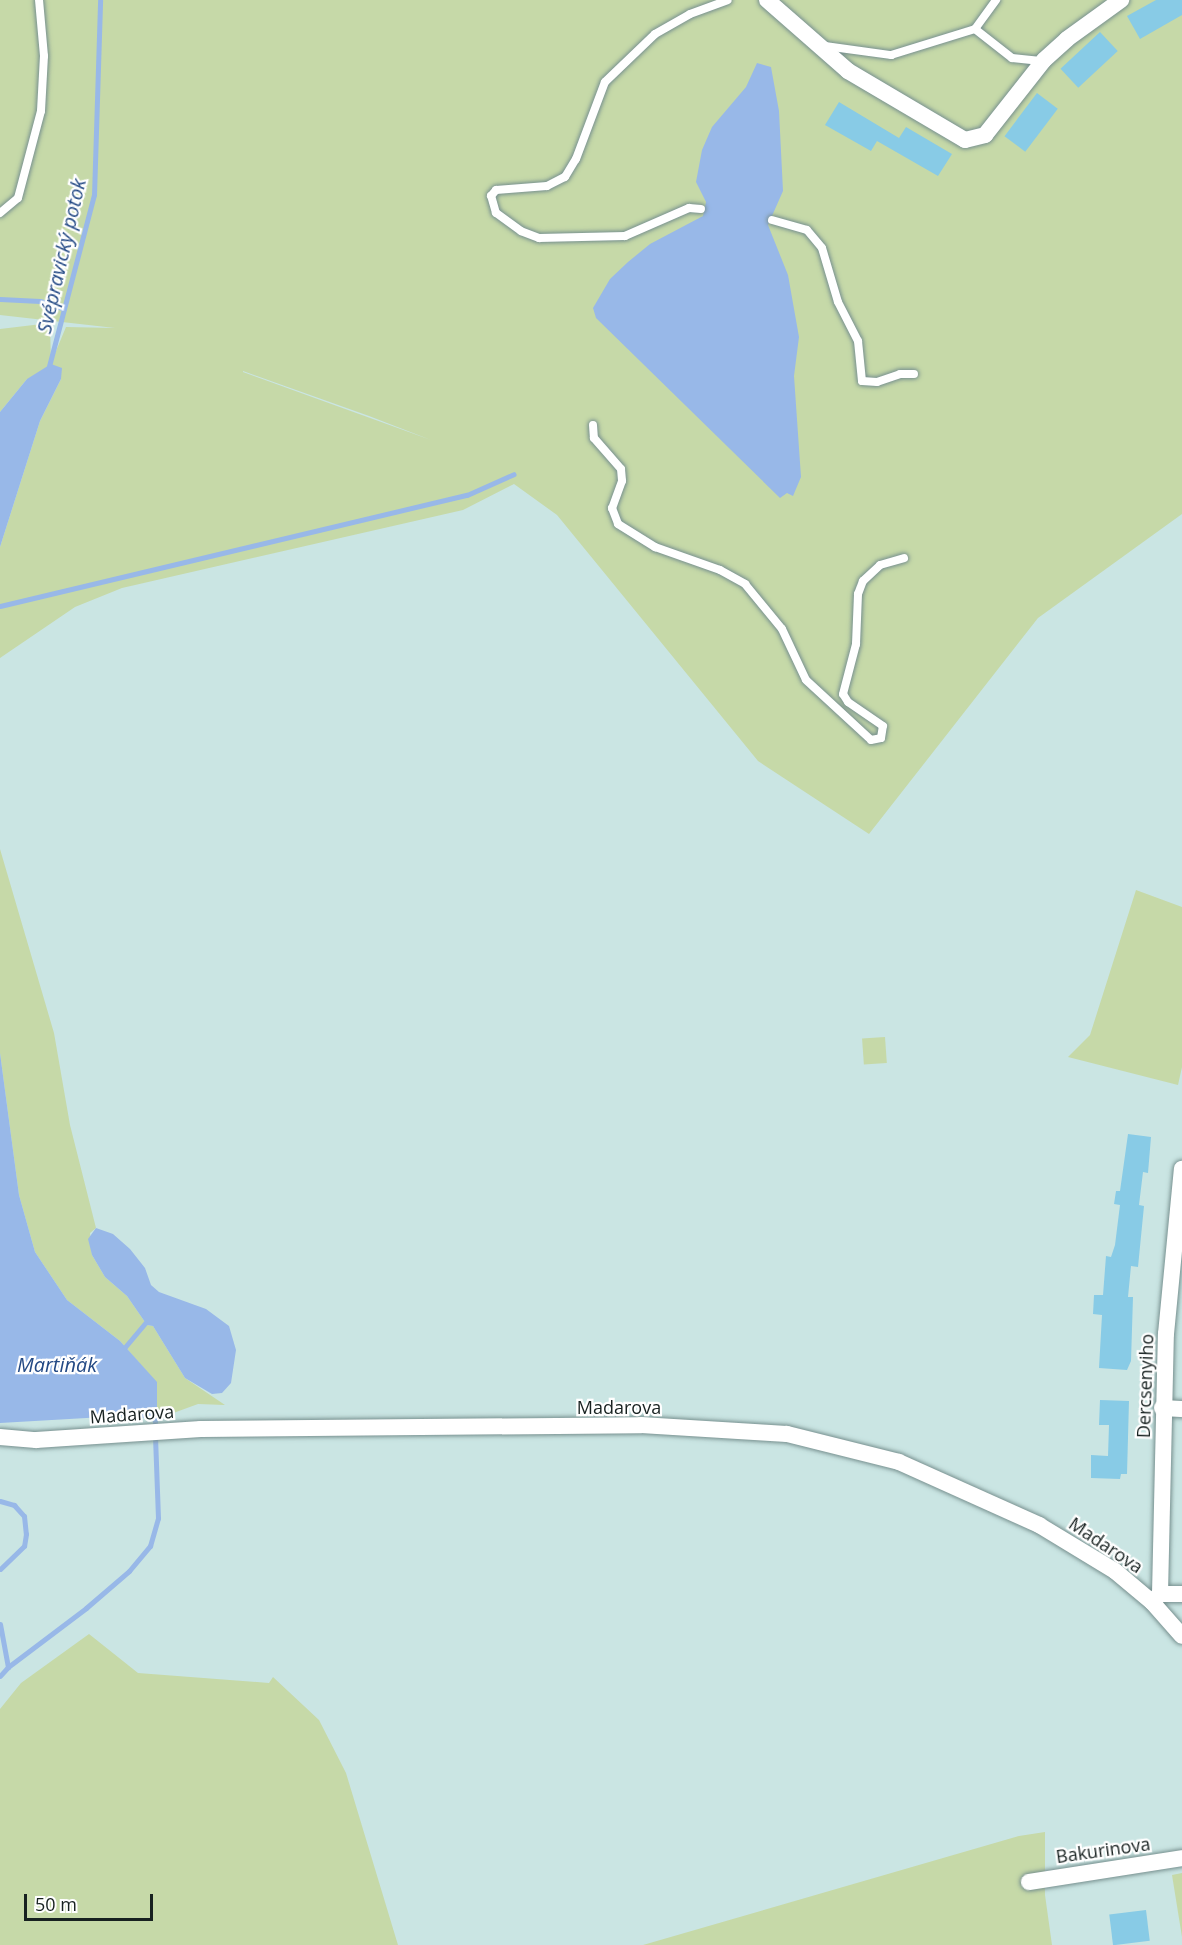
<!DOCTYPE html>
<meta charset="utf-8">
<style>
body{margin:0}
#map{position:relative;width:1182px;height:1945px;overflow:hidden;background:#cae5e3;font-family:"Open Sans",sans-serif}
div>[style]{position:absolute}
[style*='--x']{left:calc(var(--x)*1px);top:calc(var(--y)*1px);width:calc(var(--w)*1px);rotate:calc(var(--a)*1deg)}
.green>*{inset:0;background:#c6d9a8;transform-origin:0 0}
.water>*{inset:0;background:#98b8e8}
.stream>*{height:5px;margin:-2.5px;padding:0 2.5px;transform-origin:2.5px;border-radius:2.5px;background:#98b8e8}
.building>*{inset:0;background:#88cbe6;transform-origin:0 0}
.roads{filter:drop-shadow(0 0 2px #77908f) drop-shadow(0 0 2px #77908f)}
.service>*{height:8px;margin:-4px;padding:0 4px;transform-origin:4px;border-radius:4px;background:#fff}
.minor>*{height:16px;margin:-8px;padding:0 8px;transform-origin:8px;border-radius:8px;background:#fff}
span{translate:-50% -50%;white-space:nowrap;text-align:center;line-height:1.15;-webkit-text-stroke:4.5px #fff;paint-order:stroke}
.street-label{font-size:18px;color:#172120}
.water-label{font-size:20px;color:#234984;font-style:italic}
.scale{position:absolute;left:24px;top:1894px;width:129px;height:27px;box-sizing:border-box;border:3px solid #172120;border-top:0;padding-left:8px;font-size:18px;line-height:21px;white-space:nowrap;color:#172120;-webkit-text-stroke:4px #fff;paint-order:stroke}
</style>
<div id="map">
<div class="green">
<i style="clip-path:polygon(evenodd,0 0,1182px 0,1182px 514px,1038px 618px,869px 834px,758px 761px,557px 515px,514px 484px,463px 510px,122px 588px,75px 607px,0 658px,0 547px,40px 421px,61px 379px,27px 379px,0 412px,0 329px,50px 323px,51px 363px,66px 327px,115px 328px,0 315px,0 0,243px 371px,369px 416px,431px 440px,243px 372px,243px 371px)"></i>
<i style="clip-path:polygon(0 849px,54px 1033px,70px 1125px,96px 1228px,90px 1233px,92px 1255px,105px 1277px,127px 1296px,147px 1325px,153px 1326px,185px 1378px,225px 1405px,198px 1404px,157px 1419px,156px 1382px,120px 1341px,67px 1300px,35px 1252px,19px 1195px,0 1053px)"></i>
<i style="clip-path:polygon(1136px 890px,1182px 907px,1182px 1067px,1178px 1085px,1068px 1057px,1090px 1035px)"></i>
<i style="left:885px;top:1037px;width:26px;height:23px;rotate:86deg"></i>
<i style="clip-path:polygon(89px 1634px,138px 1673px,269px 1683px,273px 1677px,319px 1720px,346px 1773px,398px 1945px,0 1945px,0 1709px,21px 1683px)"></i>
<i style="clip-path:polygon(1045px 1832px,1045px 1895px,1052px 1945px,643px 1945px,1019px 1836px)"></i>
<i style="clip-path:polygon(1182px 1873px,1182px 1937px,1172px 1875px)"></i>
</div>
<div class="water">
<i style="clip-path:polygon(757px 63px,771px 67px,779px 111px,783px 191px,768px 225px,788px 275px,799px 337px,794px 376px,801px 477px,793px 496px,787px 493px,780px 498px,596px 318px,593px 308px,610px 279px,628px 262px,650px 244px,703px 216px,706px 202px,696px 182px,702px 150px,712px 127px,746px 87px)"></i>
<i style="clip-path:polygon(51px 364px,62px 368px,61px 379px,40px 421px,0 547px,0 412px,27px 379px)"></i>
<i style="clip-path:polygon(0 1053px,19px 1195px,35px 1252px,67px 1300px,120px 1341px,157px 1382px,157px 1419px,121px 1416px,0 1423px)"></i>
<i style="clip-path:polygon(96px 1228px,113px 1234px,130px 1249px,145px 1268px,151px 1285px,159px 1292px,206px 1309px,229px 1326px,236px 1350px,231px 1383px,222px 1393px,212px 1394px,185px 1378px,153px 1326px,147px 1325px,127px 1296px,105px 1277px,92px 1255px,88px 1239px)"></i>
</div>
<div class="stream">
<i style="--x:0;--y:299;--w:40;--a:2.9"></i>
<i style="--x:40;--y:301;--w:25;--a:18"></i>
<i style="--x:48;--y:370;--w:181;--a:-75.3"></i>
<i style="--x:94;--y:195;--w:195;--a:-88.2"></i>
<i style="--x:0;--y:606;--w:480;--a:-13.4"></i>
<i style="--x:467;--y:495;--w:51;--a:-24.1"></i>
<i style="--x:125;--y:1347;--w:31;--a:-50"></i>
<i style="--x:155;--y:1419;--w:4;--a:90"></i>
<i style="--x:0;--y:1501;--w:15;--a:16"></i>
<i style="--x:14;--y:1505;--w:15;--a:48"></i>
<i style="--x:24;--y:1516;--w:18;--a:84"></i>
<i style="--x:26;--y:1534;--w:12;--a:99"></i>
<i style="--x:24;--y:1546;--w:33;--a:136"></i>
<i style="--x:0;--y:1624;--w:44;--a:79.5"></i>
<i style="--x:8;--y:1667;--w:12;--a:132"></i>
<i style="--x:8;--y:1667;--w:98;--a:-37.1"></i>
<i style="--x:86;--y:1608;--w:57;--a:-40.7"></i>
<i style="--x:129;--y:1571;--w:33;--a:-50"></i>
<i style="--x:150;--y:1546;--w:29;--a:-74"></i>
<i style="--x:158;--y:1518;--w:80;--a:-92.1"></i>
</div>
<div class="building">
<i style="clip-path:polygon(1156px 0,1182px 0,1182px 15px,1140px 39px,1127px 16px)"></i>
<i style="left:1100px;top:32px;width:26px;height:54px;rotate:47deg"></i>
<i style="left:1037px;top:93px;width:26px;height:54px;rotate:37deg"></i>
<i style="clip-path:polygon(839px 102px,899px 138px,906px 127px,952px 154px,938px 176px,877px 141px,871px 151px,825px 125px)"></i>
<i style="clip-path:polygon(1128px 1134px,1151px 1137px,1148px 1173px,1143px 1172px,1139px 1205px,1144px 1206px,1138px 1267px,1131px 1266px,1128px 1297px,1133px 1297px,1131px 1361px,1127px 1370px,1099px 1368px,1102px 1315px,1093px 1314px,1094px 1295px,1103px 1295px,1106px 1256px,1111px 1257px,1115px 1245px,1120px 1205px,1114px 1204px,1116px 1191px,1120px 1191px)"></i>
<i style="clip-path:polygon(1100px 1400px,1129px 1401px,1127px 1474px,1121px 1474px,1120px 1479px,1091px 1478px,1091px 1455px,1108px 1456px,1109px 1425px,1099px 1425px)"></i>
<i style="left:1146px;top:1910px;width:31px;height:37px;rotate:83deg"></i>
</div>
<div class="roads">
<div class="service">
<i style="--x:975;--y:29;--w:36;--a:-54"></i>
<i style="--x:825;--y:46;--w:67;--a:7.8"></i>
<i style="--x:891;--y:55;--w:88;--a:-17.2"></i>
<i style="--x:975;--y:29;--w:47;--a:38.1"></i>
<i style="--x:1012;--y:58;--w:29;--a:6"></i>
<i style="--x:701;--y:209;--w:12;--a:-175"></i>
<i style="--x:689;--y:208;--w:70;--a:156.4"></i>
<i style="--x:625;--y:236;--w:86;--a:178.7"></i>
<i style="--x:539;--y:238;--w:19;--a:-159"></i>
<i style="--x:521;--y:231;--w:31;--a:-144"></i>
<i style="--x:496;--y:213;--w:18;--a:-106"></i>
<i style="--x:491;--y:196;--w:8;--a:-50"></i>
<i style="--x:496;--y:190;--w:51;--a:-4.5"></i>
<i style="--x:547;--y:186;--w:20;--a:-27"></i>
<i style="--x:565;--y:177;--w:21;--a:-59"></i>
<i style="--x:576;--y:159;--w:82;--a:-69.4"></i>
<i style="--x:605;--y:82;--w:69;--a:-43.8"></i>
<i style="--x:655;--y:34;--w:40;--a:-29.7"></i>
<i style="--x:690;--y:14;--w:40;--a:-20.2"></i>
<i style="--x:0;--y:213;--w:23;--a:-40"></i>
<i style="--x:18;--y:198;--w:90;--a:-75.2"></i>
<i style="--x:41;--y:111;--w:55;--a:-86.9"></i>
<i style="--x:44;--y:56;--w:56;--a:-95.1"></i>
<i style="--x:772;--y:220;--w:36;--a:16"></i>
<i style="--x:807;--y:230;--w:23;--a:50"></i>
<i style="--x:822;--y:248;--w:56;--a:73.5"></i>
<i style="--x:838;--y:302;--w:44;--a:62.9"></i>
<i style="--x:858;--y:341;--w:40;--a:84.3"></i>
<i style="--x:862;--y:381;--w:15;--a:4"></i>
<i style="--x:877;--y:382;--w:24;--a:-19"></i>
<i style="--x:900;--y:374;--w:14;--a:0"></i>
<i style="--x:593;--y:425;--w:13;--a:86"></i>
<i style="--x:594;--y:438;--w:41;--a:48.9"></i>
<i style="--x:621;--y:469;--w:12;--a:85"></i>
<i style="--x:622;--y:481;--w:29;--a:110"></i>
<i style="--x:612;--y:508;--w:17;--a:69"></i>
<i style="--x:618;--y:524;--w:44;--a:31.9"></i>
<i style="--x:655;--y:547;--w:69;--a:19.5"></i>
<i style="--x:720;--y:570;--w:29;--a:29"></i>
<i style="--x:745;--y:584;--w:58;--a:50.6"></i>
<i style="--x:782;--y:629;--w:56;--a:64.8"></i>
<i style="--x:806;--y:680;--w:88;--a:42.7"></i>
<i style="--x:871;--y:740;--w:10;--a:-11"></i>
<i style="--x:881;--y:738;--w:12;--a:-81"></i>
<i style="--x:883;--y:726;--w:42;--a:-145.6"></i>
<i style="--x:848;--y:702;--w:9;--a:-122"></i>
<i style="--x:843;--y:694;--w:52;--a:-75.4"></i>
<i style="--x:856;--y:644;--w:50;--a:-87.7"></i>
<i style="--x:858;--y:594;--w:14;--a:-69"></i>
<i style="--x:863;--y:581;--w:23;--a:-43"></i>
<i style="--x:880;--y:565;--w:25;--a:-16"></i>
</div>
<div class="minor">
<i style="--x:767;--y:0;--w:108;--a:41.2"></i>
<i style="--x:848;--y:71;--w:136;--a:30.5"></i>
<i style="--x:965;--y:140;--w:21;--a:-14"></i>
<i style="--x:985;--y:135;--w:95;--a:-51.8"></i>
<i style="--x:1044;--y:60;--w:31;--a:-42"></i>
<i style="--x:1067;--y:39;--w:67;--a:-35.8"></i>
<i style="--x:1162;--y:1408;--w:20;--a:3"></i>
<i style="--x:0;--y:1437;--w:36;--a:5"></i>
<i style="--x:36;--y:1440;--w:165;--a:-3.8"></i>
<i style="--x:201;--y:1429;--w:440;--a:-0.5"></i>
<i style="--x:641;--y:1425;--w:146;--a:3.5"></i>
<i style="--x:787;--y:1434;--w:115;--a:14"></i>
<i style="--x:899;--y:1462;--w:154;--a:24.2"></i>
<i style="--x:1039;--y:1525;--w:89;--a:31.2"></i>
<i style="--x:1115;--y:1571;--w:48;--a:40"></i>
<i style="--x:1152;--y:1602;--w:45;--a:48.6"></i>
<i style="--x:1160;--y:1594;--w:22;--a:0"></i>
<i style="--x:1152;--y:1602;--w:11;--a:-45"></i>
<i style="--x:1160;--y:1594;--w:260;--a:-88.7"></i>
<i style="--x:1166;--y:1334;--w:166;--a:-84.5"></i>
<i style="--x:1029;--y:1882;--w:155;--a:-8.9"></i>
</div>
</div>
<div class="street-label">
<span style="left:1145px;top:1386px;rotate:-88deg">Dercsenyiho</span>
<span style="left:619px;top:1407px">Madarova</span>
<span style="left:132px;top:1414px;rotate:-4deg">Madarova</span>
<span style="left:1106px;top:1545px;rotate:34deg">Madarova</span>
<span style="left:1103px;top:1850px;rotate:-8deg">Bakurinova</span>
</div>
<div class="water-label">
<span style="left:61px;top:256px;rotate:-77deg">Svépravický potok</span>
<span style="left:57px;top:1364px">Martiňák</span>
</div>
<div class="scale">50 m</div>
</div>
